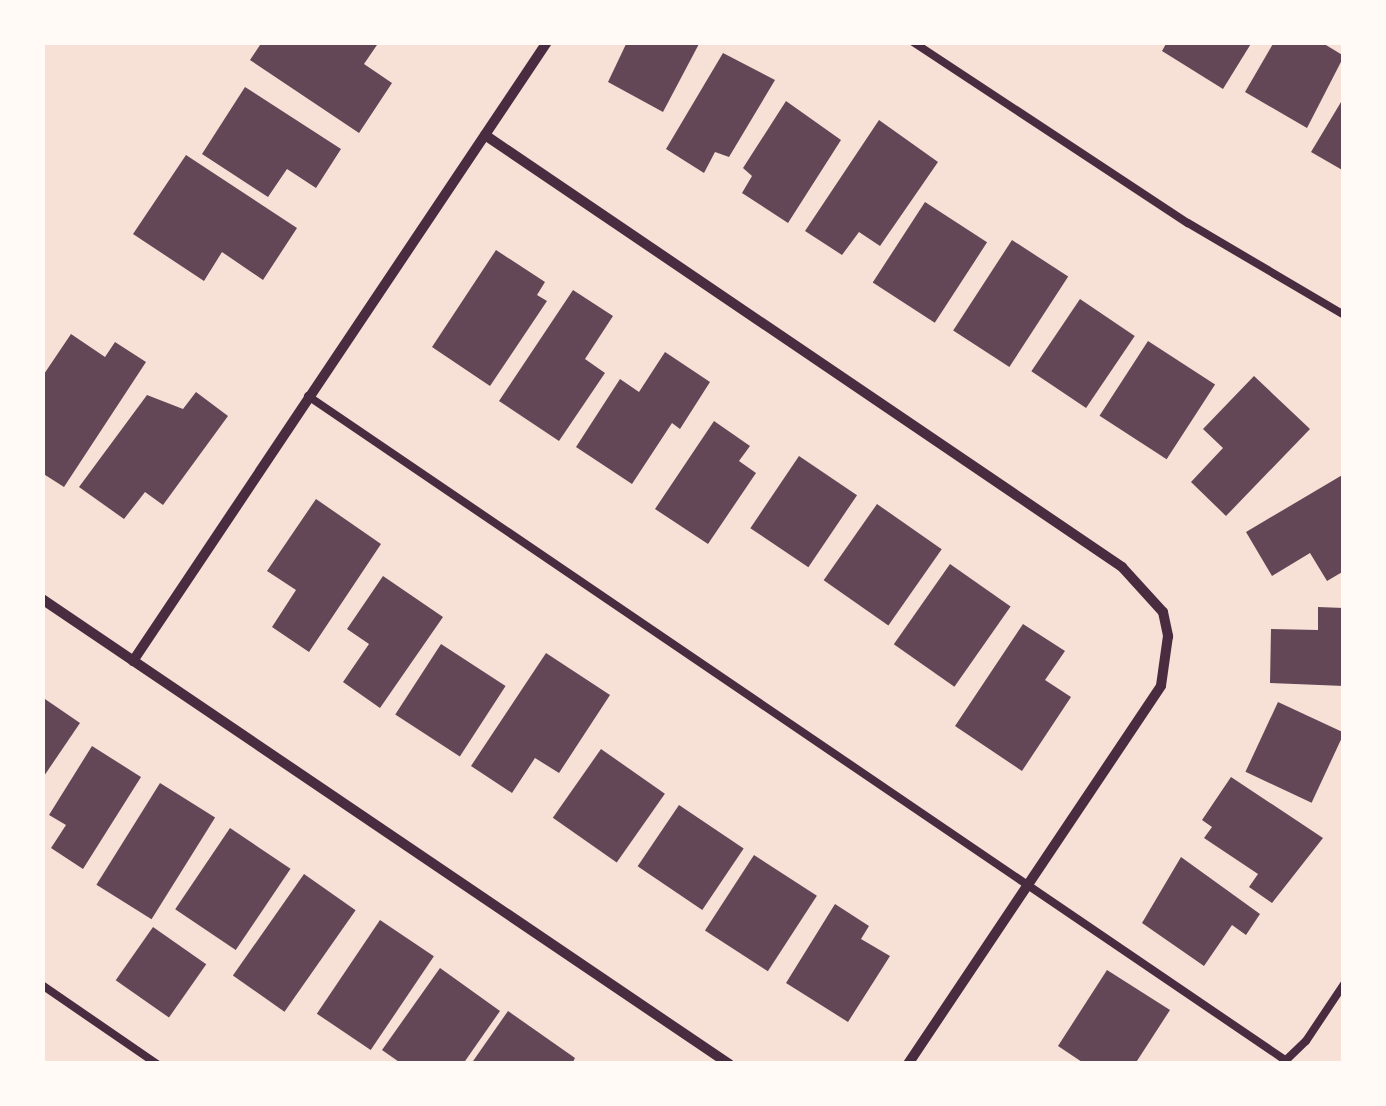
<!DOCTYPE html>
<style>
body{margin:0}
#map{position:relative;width:1386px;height:1106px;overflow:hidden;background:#f7e1d7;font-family:"Titillium Web",sans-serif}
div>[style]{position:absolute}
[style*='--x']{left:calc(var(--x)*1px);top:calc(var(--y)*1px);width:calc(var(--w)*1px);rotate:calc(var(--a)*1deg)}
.building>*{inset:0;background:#644757;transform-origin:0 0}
.service>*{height:8px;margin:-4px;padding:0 4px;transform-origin:4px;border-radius:4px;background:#4a2c40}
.minor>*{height:10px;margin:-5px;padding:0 5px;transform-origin:5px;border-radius:5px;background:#4a2c40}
span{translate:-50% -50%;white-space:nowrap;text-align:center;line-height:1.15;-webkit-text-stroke:8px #fffaf5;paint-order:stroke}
.frame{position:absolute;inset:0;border:45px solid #fffaf5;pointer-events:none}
</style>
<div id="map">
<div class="building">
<i style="clip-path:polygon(262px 42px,379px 42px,364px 64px,392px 83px,359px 133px,250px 60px)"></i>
<i style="clip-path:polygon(627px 42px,700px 42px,663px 112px,608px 82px)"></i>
<i style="clip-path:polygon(1167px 42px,1252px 42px,1223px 89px,1162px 51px)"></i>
<i style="clip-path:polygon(1274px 42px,1321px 42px,1344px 56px,1307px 128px,1245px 92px)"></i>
<i style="clip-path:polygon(723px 53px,775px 80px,729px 157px,715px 152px,704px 173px,666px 149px)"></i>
<i style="clip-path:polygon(245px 87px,341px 149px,316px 188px,287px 169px,268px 197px,202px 154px)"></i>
<i style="clip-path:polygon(1344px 97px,1344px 171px,1311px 152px)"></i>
<i style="clip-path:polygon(786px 101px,841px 140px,788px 223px,742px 193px,752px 176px,743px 168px)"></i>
<i style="clip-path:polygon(879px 120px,938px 162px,880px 246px,859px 232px,842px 255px,805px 231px)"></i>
<i style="clip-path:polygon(186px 155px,297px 228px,263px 280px,222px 252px,204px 281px,133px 234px)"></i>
<i style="left:925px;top:202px;width:74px;height:96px;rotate:33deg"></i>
<i style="left:1012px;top:240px;width:67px;height:108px;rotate:33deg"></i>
<i style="clip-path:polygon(496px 250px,545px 282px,537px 295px,547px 301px,490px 386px,432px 347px)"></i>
<i style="clip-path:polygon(573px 290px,613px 316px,585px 359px,605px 373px,559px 441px,499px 401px)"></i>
<i style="left:1080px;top:299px;width:66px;height:87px;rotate:34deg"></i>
<i style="clip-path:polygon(71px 334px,105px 357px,115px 342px,146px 362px,64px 487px,42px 473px,42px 377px)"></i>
<i style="left:1148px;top:341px;width:80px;height:89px;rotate:33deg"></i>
<i style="clip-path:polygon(665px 352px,710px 382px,680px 429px,672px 423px,632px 484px,576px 447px,620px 379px,639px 392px)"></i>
<i style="clip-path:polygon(1254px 376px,1310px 429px,1226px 516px,1191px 482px,1223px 448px,1203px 429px)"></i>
<i style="clip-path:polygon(196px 392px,228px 416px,163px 505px,145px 492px,124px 519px,79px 487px,147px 395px,183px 409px)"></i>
<i style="clip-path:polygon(714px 421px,750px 446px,739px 461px,756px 473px,708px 544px,655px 509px)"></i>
<i style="left:799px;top:456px;width:70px;height:87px;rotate:34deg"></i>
<i style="clip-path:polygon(1344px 474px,1344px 571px,1327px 581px,1310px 553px,1272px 576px,1246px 532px)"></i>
<i style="clip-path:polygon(316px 499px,381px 544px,309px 652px,272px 627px,296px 590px,267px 571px)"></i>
<i style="left:877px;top:504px;width:79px;height:93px;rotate:35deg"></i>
<i style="left:950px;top:564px;width:74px;height:98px;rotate:35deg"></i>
<i style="clip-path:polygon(383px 576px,443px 617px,380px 708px,343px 682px,369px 644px,347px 629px)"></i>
<i style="clip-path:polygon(1318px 607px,1344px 608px,1344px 686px,1270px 683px,1271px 629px,1318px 630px)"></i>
<i style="clip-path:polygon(1023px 624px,1065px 651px,1045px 680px,1071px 697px,1022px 771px,955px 726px)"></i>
<i style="left:441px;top:644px;width:77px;height:84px;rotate:33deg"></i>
<i style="clip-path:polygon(546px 653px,610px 695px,559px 773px,535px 758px,512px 793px,471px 766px)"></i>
<i style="clip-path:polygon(42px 697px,80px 723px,42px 779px)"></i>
<i style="left:1278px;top:702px;width:73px;height:77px;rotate:25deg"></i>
<i style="clip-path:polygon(92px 746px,141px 777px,83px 869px,51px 848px,66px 825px,49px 815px)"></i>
<i style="left:601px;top:749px;width:78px;height:84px;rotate:35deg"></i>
<i style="clip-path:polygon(1231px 777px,1323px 838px,1272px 903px,1249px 887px,1258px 874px,1204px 838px,1212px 827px,1202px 820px)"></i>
<i style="left:160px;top:783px;width:65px;height:120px;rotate:32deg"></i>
<i style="left:679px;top:805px;width:78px;height:74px;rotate:34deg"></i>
<i style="left:230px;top:828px;width:73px;height:98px;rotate:34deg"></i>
<i style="left:754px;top:855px;width:75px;height:90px;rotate:33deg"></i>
<i style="clip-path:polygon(1181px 857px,1260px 914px,1246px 935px,1232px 925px,1204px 966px,1142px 923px)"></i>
<i style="left:304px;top:874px;width:63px;height:124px;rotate:35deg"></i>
<i style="clip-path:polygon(835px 904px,869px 926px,861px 939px,890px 956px,848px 1022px,786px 983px)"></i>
<i style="left:380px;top:920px;width:65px;height:113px;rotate:34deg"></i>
<i style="left:153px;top:927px;width:65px;height:65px;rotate:35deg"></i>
<i style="clip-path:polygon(440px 968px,500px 1011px,463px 1064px,402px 1064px,382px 1050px)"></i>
<i style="clip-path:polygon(1107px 970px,1170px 1010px,1135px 1064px,1085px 1064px,1058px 1046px)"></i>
<i style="clip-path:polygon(508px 1011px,575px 1058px,572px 1064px,471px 1064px)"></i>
</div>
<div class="service">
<i style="--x:913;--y:42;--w:329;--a:33.4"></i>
<i style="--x:1188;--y:223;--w:181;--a:30.5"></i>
<i style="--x:308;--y:396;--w:1181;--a:34.2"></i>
<i style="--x:42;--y:985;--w:140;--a:34.5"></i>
<i style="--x:1282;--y:1064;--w:33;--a:-44"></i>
<i style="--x:1306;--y:1041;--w:69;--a:-56.3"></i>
</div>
<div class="minor">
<i style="--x:485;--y:135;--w:770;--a:34.14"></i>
<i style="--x:1122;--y:567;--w:61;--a:47.7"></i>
<i style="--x:1163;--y:612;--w:25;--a:78"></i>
<i style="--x:1168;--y:636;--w:50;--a:98"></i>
<i style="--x:1161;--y:686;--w:455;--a:123.8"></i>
<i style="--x:42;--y:599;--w:830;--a:34.09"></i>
<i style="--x:133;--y:661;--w:745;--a:-56.22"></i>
</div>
<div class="frame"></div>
</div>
